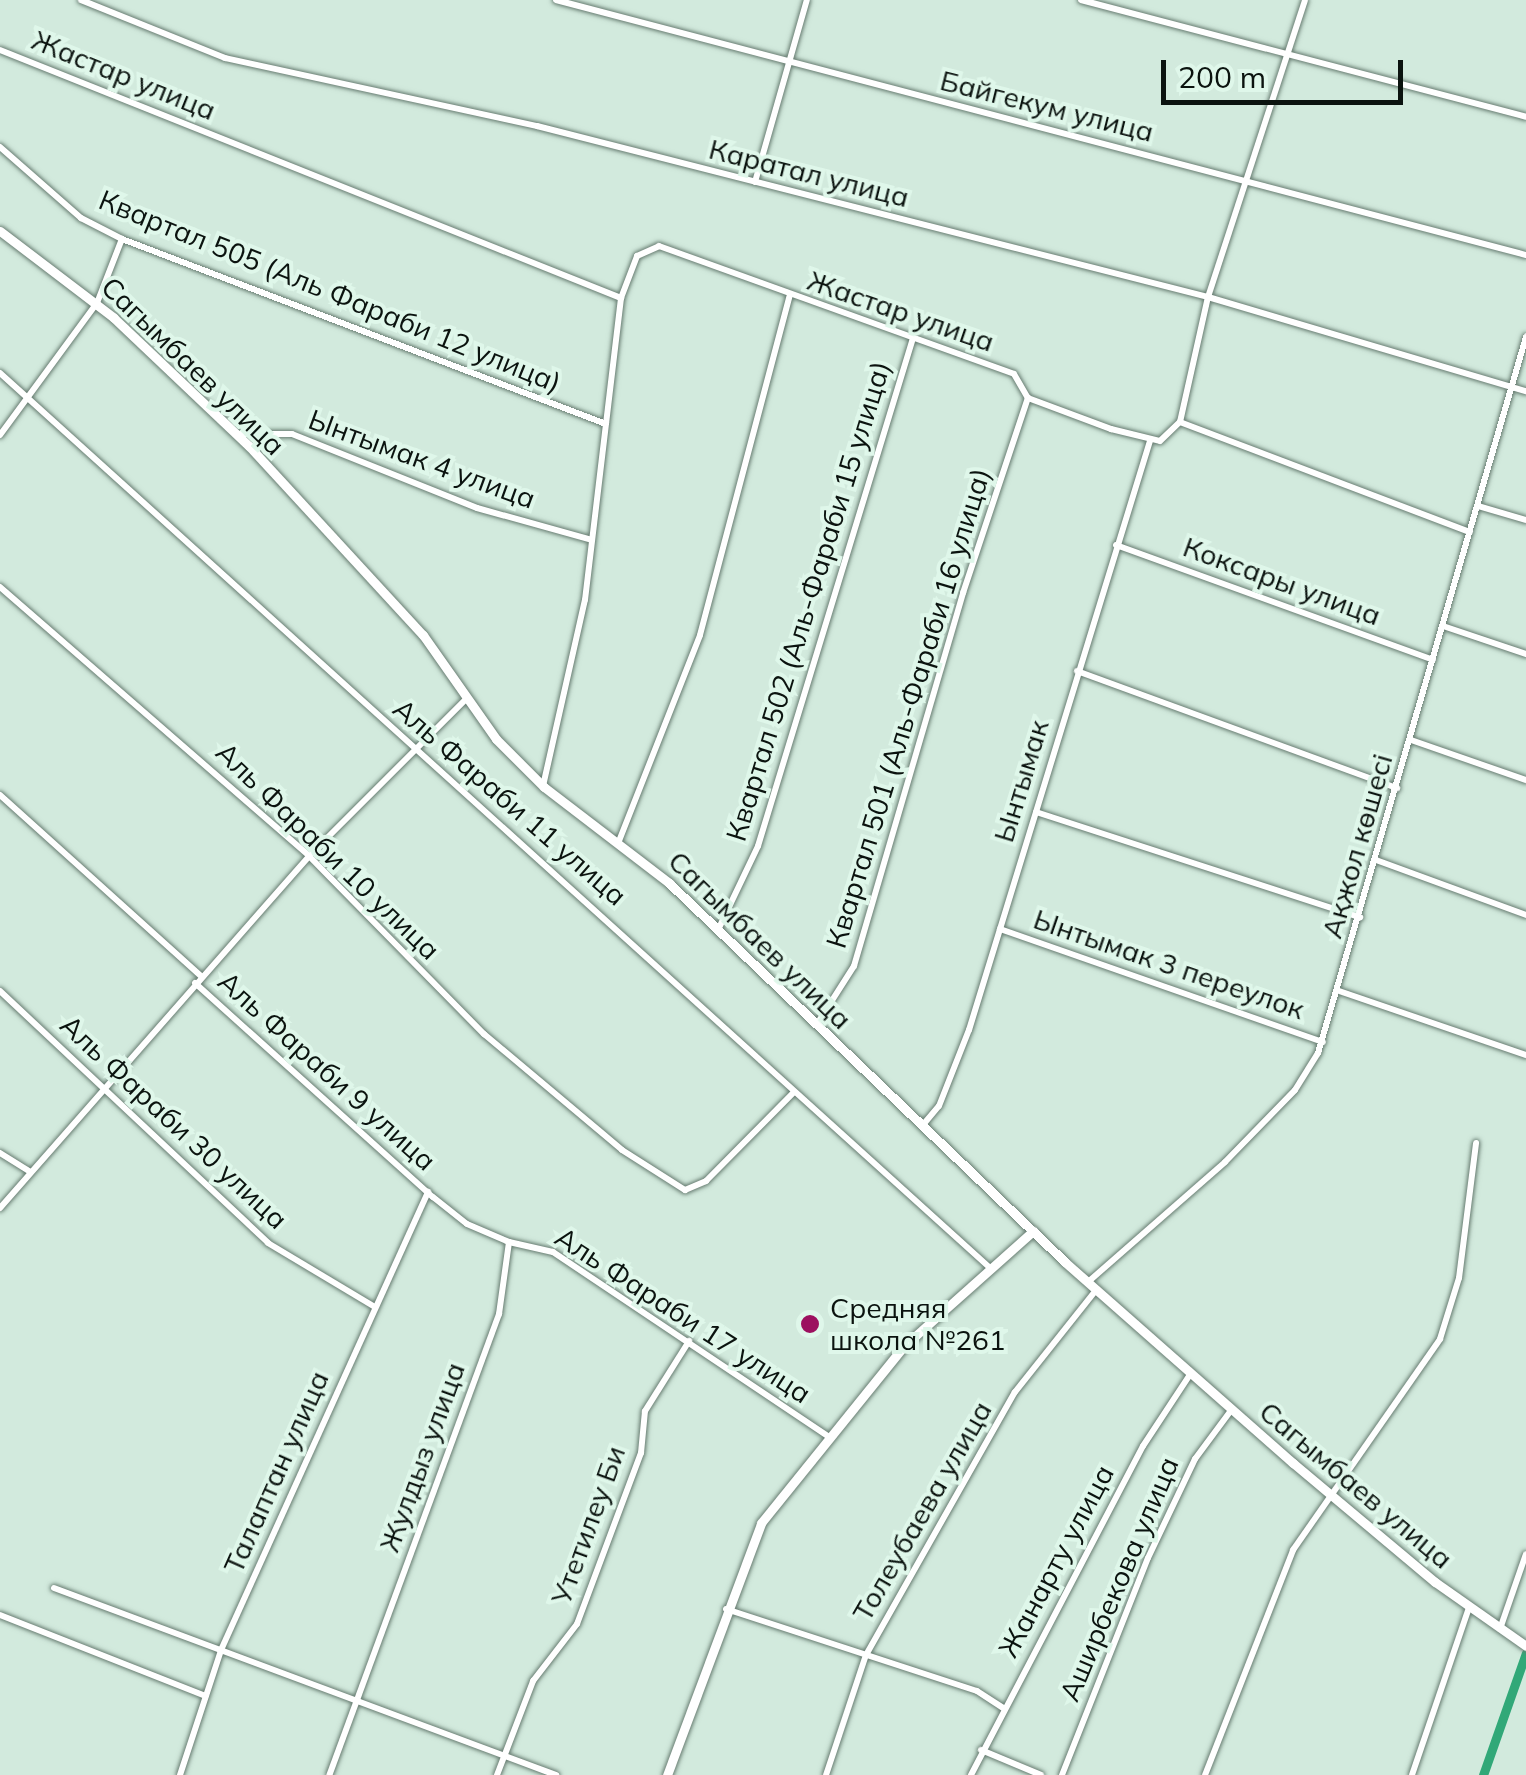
<!DOCTYPE html>
<meta charset="utf-8">
<style>
body{margin:0}
#map{position:relative;width:1526px;height:1775px;overflow:hidden;background:#d2eadd;font-family:Mulish,sans-serif}
div>[style]{position:absolute}
[style*='--x']{left:calc(var(--x)*1px);top:calc(var(--y)*1px);width:calc(var(--w)*1px);rotate:calc(var(--a)*1deg)}
.canal>*{height:9px;margin:-4.5px;padding:0 4.5px;transform-origin:4.5px;border-radius:4.5px;background:#31a878}
.roads{filter:drop-shadow(0 0 2px #677c71) drop-shadow(0 0 2px #677c71)}
.minor>*{height:6px;margin:-3px;padding:0 3px;transform-origin:3px;border-radius:3px;background:#fff}
.tertiary>*{height:9px;margin:-4.5px;padding:0 4.5px;transform-origin:4.5px;border-radius:4.5px;background:#fff}
.dots>*{width:28px;height:28px;translate:-50% -50%;box-sizing:border-box;border:5px solid #dff7ea;border-radius:50%}
span{translate:-50% -50%;white-space:nowrap;text-align:center;line-height:1.15;-webkit-text-stroke:8px #dff7ea;paint-order:stroke}
.street-label{font-size:28px;color:#0b130f}
.poi-label{font-size:28px;color:#0b130f}
.left{translate:0 -50%;text-align:left}
.scale{position:absolute;left:1161px;top:60px;width:242px;height:45px;box-sizing:border-box;border:5px solid #0b130f;border-top:0;padding-left:12px;font-size:30px;line-height:35px;white-space:nowrap;color:#0b130f;-webkit-text-stroke:8px #dff7ea;paint-order:stroke}
</style>
<div id="map">
<div class="canal">
<i style="--x:1483;--y:1775;--w:129;--a:-70.6"></i>
</div>
<div class="roads">
<div class="minor">
<i style="--x:81;--y:0;--w:155;--a:21.9"></i>
<i style="--x:225;--y:58;--w:319;--a:12.3"></i>
<i style="--x:537;--y:126;--w:692;--a:14.3"></i>
<i style="--x:1208;--y:297;--w:332;--a:16.5"></i>
<i style="--x:556;--y:0;--w:1003;--a:14.73"></i>
<i style="--x:1081;--y:0;--w:460;--a:14.7"></i>
<i style="--x:0;--y:50;--w:669;--a:21.77"></i>
<i style="--x:0;--y:147;--w:108;--a:41.2"></i>
<i style="--x:81;--y:218;--w:46;--a:27.1"></i>
<i style="--x:122;--y:239;--w:518;--a:20.92"></i>
<i style="--x:755;--y:182;--w:189;--a:-74.1"></i>
<i style="--x:0;--y:373;--w:1333;--a:42.11"></i>
<i style="--x:1180;--y:422;--w:128;--a:-77.4"></i>
<i style="--x:1208;--y:297;--w:312;--a:-71.9"></i>
<i style="--x:236;--y:434;--w:56;--a:0"></i>
<i style="--x:292;--y:434;--w:199;--a:21.8"></i>
<i style="--x:477;--y:508;--w:119;--a:15.5"></i>
<i style="--x:0;--y:435;--w:164;--a:-53.7"></i>
<i style="--x:97;--y:303;--w:69;--a:-68.7"></i>
<i style="--x:1478;--y:506;--w:50;--a:16.3"></i>
<i style="--x:1116;--y:545;--w:337;--a:19.9"></i>
<i style="--x:0;--y:587;--w:410;--a:41"></i>
<i style="--x:309;--y:856;--w:250;--a:45.5"></i>
<i style="--x:484;--y:1034;--w:180;--a:40"></i>
<i style="--x:622;--y:1150;--w:75;--a:32.4"></i>
<i style="--x:685;--y:1190;--w:23;--a:-23"></i>
<i style="--x:706;--y:1181;--w:125;--a:-45.3"></i>
<i style="--x:1443;--y:626;--w:88;--a:18.6"></i>
<i style="--x:1077;--y:671;--w:341;--a:20.1"></i>
<i style="--x:1411;--y:740;--w:122;--a:19.2"></i>
<i style="--x:543;--y:786;--w:191;--a:-77.3"></i>
<i style="--x:585;--y:600;--w:304;--a:-83.2"></i>
<i style="--x:621;--y:298;--w:45;--a:-69.1"></i>
<i style="--x:637;--y:256;--w:24;--a:-24"></i>
<i style="--x:659;--y:246;--w:377;--a:19.8"></i>
<i style="--x:1014;--y:374;--w:28;--a:60"></i>
<i style="--x:1028;--y:398;--w:89;--a:20.5"></i>
<i style="--x:1111;--y:429;--w:50;--a:13.8"></i>
<i style="--x:1160;--y:441;--w:28;--a:-44"></i>
<i style="--x:1180;--y:422;--w:310;--a:20.8"></i>
<i style="--x:0;--y:795;--w:270;--a:42"></i>
<i style="--x:1036;--y:812;--w:341;--a:18"></i>
<i style="--x:619;--y:841;--w:221;--a:-68.5"></i>
<i style="--x:700;--y:635;--w:350;--a:-75.2"></i>
<i style="--x:1376;--y:860;--w:160;--a:20.1"></i>
<i style="--x:1000;--y:929;--w:342;--a:19.3"></i>
<i style="--x:718;--y:930;--w:93;--a:-64.5"></i>
<i style="--x:758;--y:846;--w:531;--a:-73.03"></i>
<i style="--x:195;--y:983;--w:320;--a:42"></i>
<i style="--x:433;--y:1197;--w:43;--a:38.5"></i>
<i style="--x:467;--y:1224;--w:46;--a:23.2"></i>
<i style="--x:509;--y:1242;--w:73;--a:97.9"></i>
<i style="--x:499;--y:1314;--w:491;--a:110.2"></i>
<i style="--x:0;--y:991;--w:368;--a:43.2"></i>
<i style="--x:268;--y:1243;--w:125;--a:30.9"></i>
<i style="--x:1339;--y:991;--w:198;--a:18.9"></i>
<i style="--x:817;--y:1024;--w:69;--a:-57.5"></i>
<i style="--x:854;--y:966;--w:389;--a:-73.7"></i>
<i style="--x:963;--y:593;--w:206;--a:-71.6"></i>
<i style="--x:922;--y:1126;--w:26;--a:-50"></i>
<i style="--x:939;--y:1106;--w:82;--a:-68.5"></i>
<i style="--x:969;--y:1030;--w:616;--a:-72.92"></i>
<i style="--x:0;--y:1153;--w:36;--a:32"></i>
<i style="--x:0;--y:1208;--w:468;--a:-48.7"></i>
<i style="--x:309;--y:856;--w:223;--a:-45"></i>
<i style="--x:509;--y:1242;--w:45;--a:12.8"></i>
<i style="--x:553;--y:1252;--w:331;--a:33.8"></i>
<i style="--x:1088;--y:1282;--w:182;--a:-41.2"></i>
<i style="--x:1225;--y:1162;--w:100;--a:-45.8"></i>
<i style="--x:1295;--y:1090;--w:44;--a:-58.1"></i>
<i style="--x:1318;--y:1053;--w:746;--a:-73.8"></i>
<i style="--x:54;--y:1588;--w:536;--a:20.43"></i>
<i style="--x:726;--y:1609;--w:264;--a:18.1"></i>
<i style="--x:977;--y:1691;--w:31;--a:33"></i>
<i style="--x:0;--y:1615;--w:221;--a:21.5"></i>
<i style="--x:1500;--y:1629;--w:79;--a:-70.9"></i>
<i style="--x:981;--y:1750;--w:65;--a:22.6"></i>
<i style="--x:180;--y:1775;--w:132;--a:-71.8"></i>
<i style="--x:221;--y:1650;--w:503;--a:-65.68"></i>
<i style="--x:497;--y:1775;--w:101;--a:-69"></i>
<i style="--x:533;--y:1681;--w:72;--a:-52.3"></i>
<i style="--x:577;--y:1624;--w:183;--a:-69.5"></i>
<i style="--x:641;--y:1453;--w:42;--a:-84.6"></i>
<i style="--x:645;--y:1411;--w:83;--a:-57.8"></i>
<i style="--x:826;--y:1775;--w:126;--a:-71.6"></i>
<i style="--x:866;--y:1655;--w:302;--a:-60.5"></i>
<i style="--x:1015;--y:1392;--w:130;--a:-51.5"></i>
<i style="--x:971;--y:1775;--w:371;--a:-62.4"></i>
<i style="--x:1143;--y:1446;--w:87;--a:-56.7"></i>
<i style="--x:1062;--y:1775;--w:233;--a:-68.4"></i>
<i style="--x:1148;--y:1558;--w:110;--a:-64.6"></i>
<i style="--x:1195;--y:1459;--w:62;--a:-53.5"></i>
<i style="--x:1205;--y:1775;--w:242;--a:-68.6"></i>
<i style="--x:1293;--y:1550;--w:257;--a:-55.1"></i>
<i style="--x:1440;--y:1339;--w:64;--a:-72.7"></i>
<i style="--x:1459;--y:1278;--w:136;--a:-82.8"></i>
<i style="--x:1412;--y:1775;--w:176;--a:-71.2"></i>
</div>
<div class="tertiary">
<i style="--x:0;--y:231;--w:143;--a:37.3"></i>
<i style="--x:114;--y:318;--w:186;--a:43.5"></i>
<i style="--x:249;--y:446;--w:257;--a:47.4"></i>
<i style="--x:423;--y:635;--w:127;--a:54.9"></i>
<i style="--x:496;--y:739;--w:68;--a:45"></i>
<i style="--x:544;--y:787;--w:158;--a:37.5"></i>
<i style="--x:669;--y:883;--w:548;--a:43.74"></i>
<i style="--x:1065;--y:1262;--w:304;--a:41.4"></i>
<i style="--x:1293;--y:1463;--w:185;--a:40"></i>
<i style="--x:1435;--y:1582;--w:111;--a:35.1"></i>
<i style="--x:667;--y:1775;--w:269;--a:-69.5"></i>
<i style="--x:761;--y:1523;--w:228;--a:-51.1"></i>
<i style="--x:904;--y:1346;--w:173;--a:-41.7"></i>
</div>
</div>
<div class="dots">
<i style="left:810px;top:1324px;background:#9c105f"></i>
</div>
<div class="street-label">
<span style="left:124px;top:75px;rotate:22deg">Жастар улица</span>
<span style="left:1047px;top:106px;rotate:14deg">Байгекум улица</span>
<span style="left:809px;top:173px;rotate:14deg">Каратал улица</span>
<span style="left:330px;top:291px;rotate:22deg">Квартал 505 (Аль Фараби 12 улица)</span>
<span style="left:901px;top:311px;rotate:19deg">Жастар улица</span>
<span style="left:193px;top:366px;rotate:44deg">Сагымбаев улица</span>
<span style="left:422px;top:459px;rotate:20deg">Ынтымак 4 улица</span>
<span style="left:1282px;top:581px;rotate:20deg">Коксары улица</span>
<span style="left:808px;top:601px;rotate:-73deg">Квартал 502 (Аль-Фараби 15 улица)</span>
<span style="left:908px;top:708px;rotate:-73deg">Квартал 501 (Аль-Фараби 16 улица)</span>
<span style="left:1021px;top:781px;rotate:-73deg">Ынтымак</span>
<span style="left:510px;top:802px;rotate:41deg">Аль Фараби 11 улица</span>
<span style="left:1357px;top:846px;rotate:-74deg">Ақжол көшесі</span>
<span style="left:328px;top:851px;rotate:44deg">Аль Фараби 10 улица</span>
<span style="left:760px;top:940px;rotate:44deg">Сагымбаев улица</span>
<span style="left:1169px;top:964px;rotate:19deg">Ынтымак 3 переулок</span>
<span style="left:327px;top:1071px;rotate:42deg">Аль Фараби 9 улица</span>
<span style="left:174px;top:1122px;rotate:43deg">Аль Фараби 30 улица</span>
<span style="left:683px;top:1315px;rotate:33deg">Аль Фараби 17 улица</span>
<span style="left:422px;top:1457px;rotate:-70deg">Жулдыз улица</span>
<span style="left:276px;top:1472px;rotate:-66deg">Талаптан улица</span>
<span style="left:1356px;top:1485px;rotate:40deg">Сагымбаев улица</span>
<span style="left:922px;top:1511px;rotate:-60deg">Толеубаева улица</span>
<span style="left:588px;top:1525px;rotate:-70deg">Утетилеу Би</span>
<span style="left:1056px;top:1561px;rotate:-62deg">Жанарту улица</span>
<span style="left:1119px;top:1579px;rotate:-67deg">Аширбекова улица</span>
</div>
<div class="poi-label">
<span class="left" style="left:830px;top:1324px">Средняя<br>школа №261</span>
</div>
<div class="scale">200 m</div>
</div>
